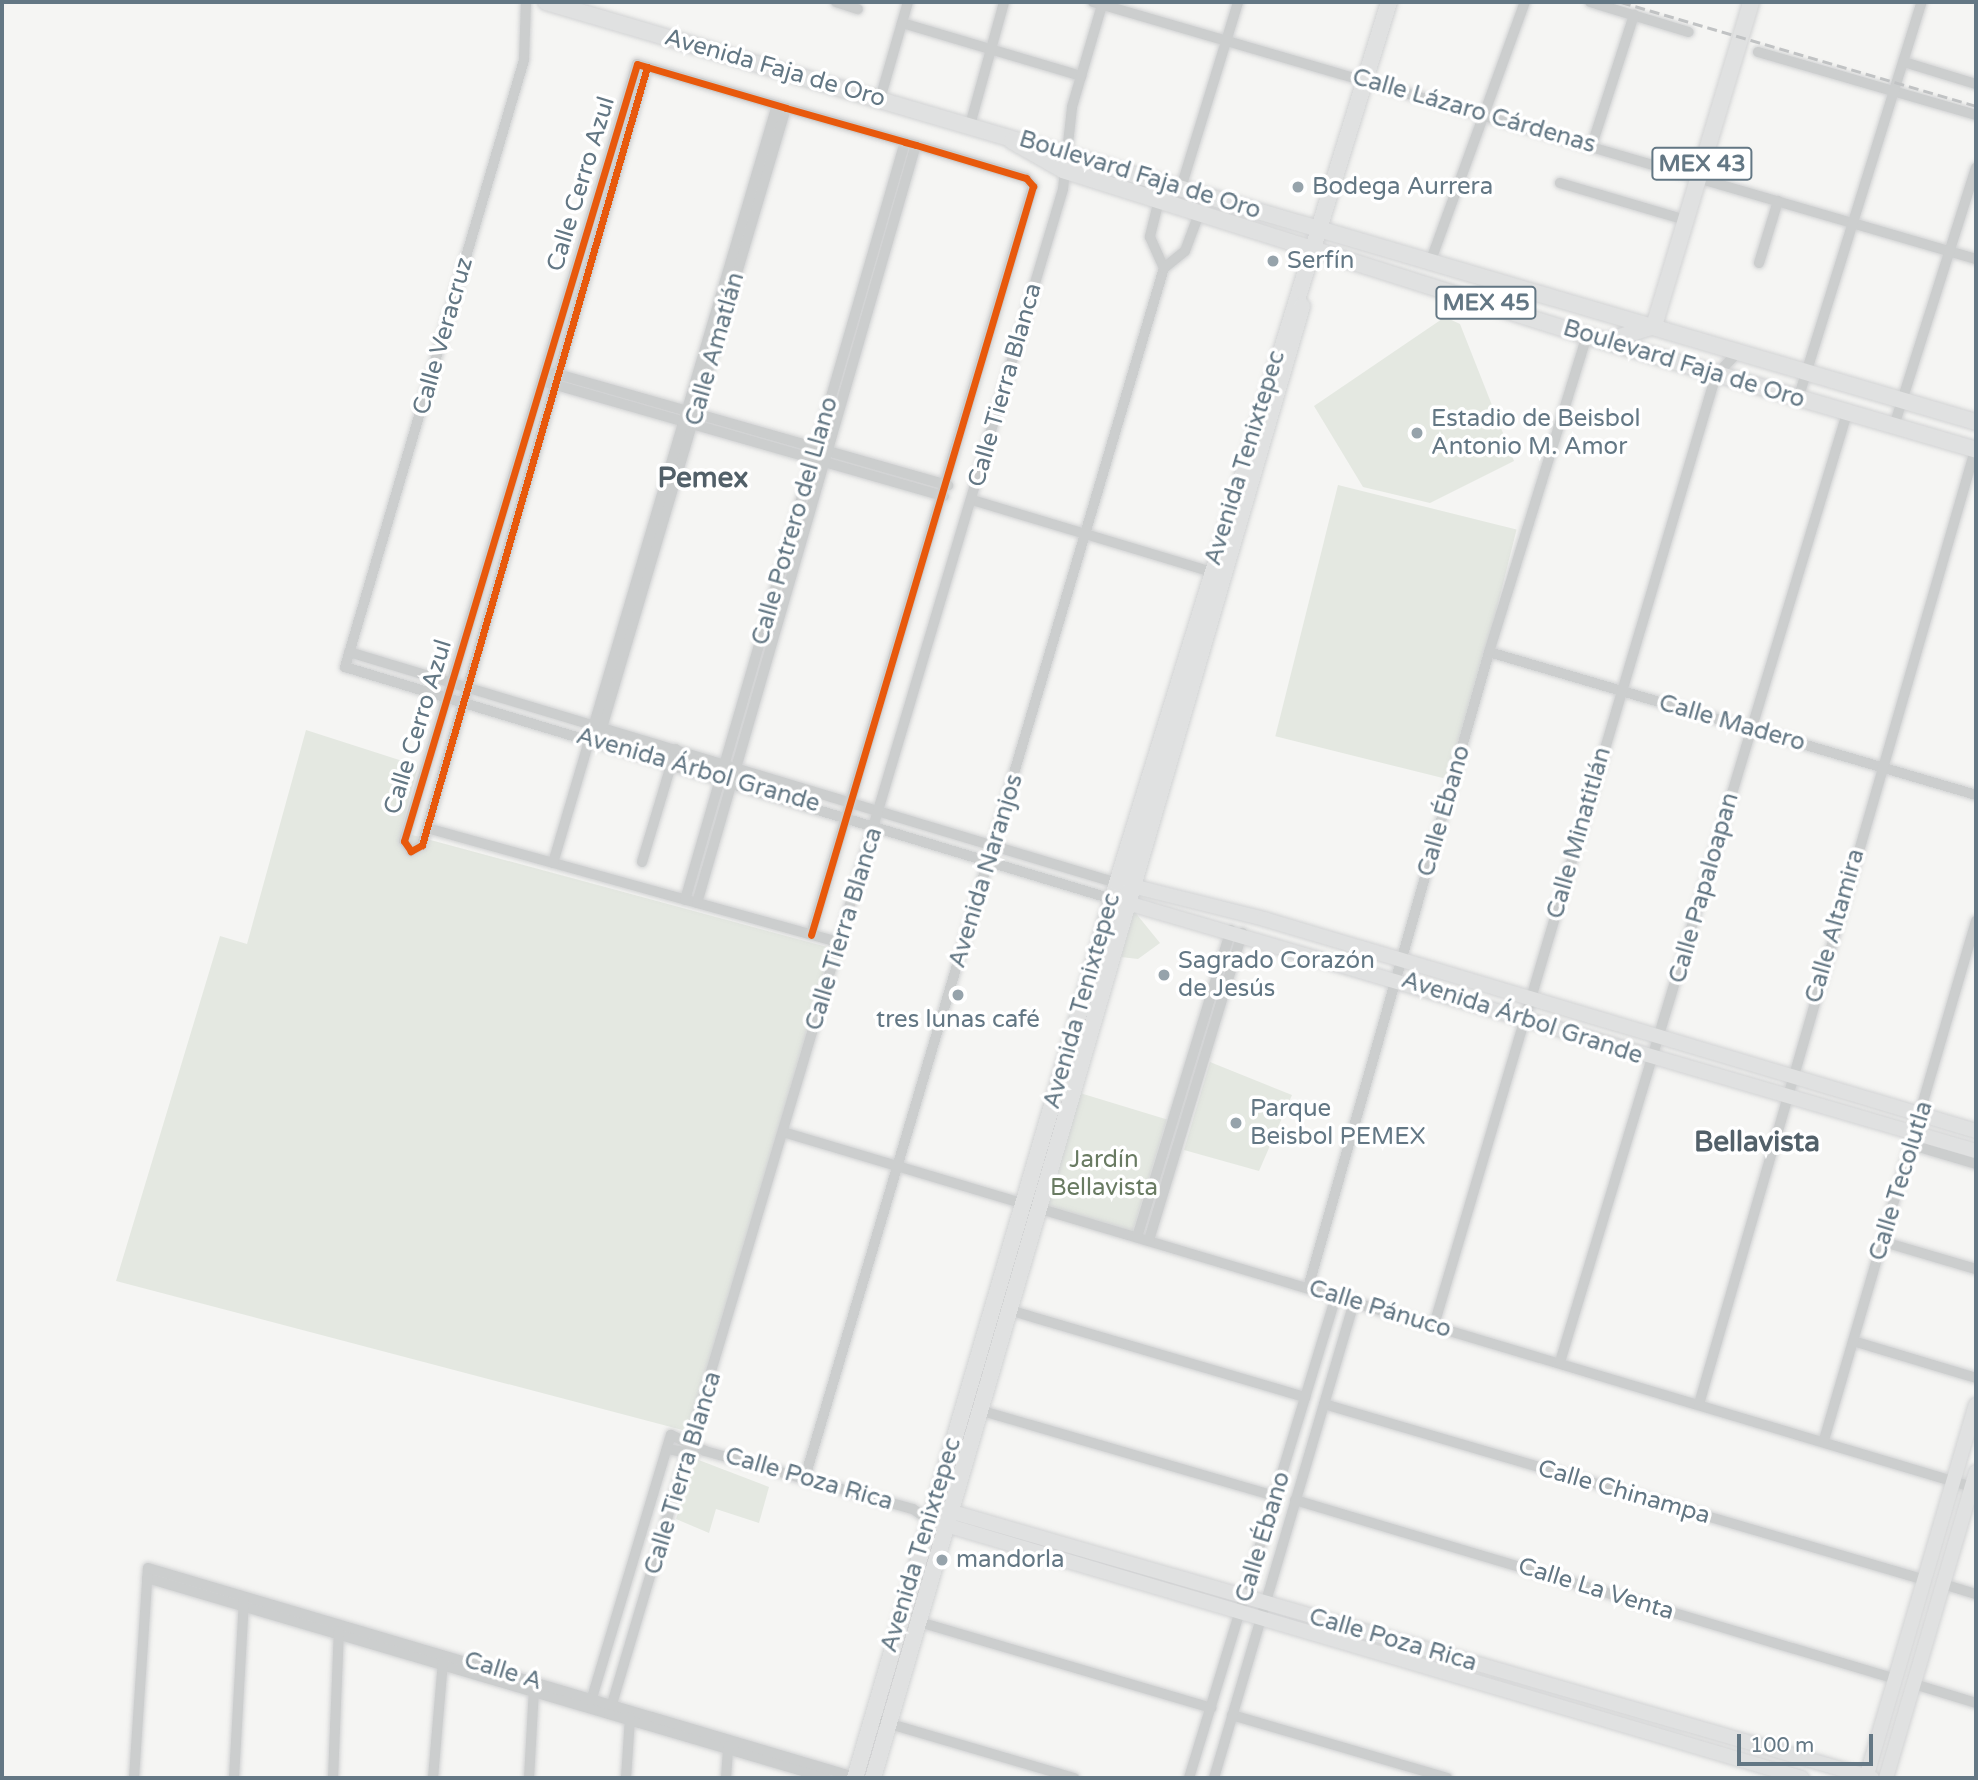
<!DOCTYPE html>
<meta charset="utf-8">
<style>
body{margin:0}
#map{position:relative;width:1978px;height:1780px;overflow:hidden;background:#f5f5f3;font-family:"Varela Round",sans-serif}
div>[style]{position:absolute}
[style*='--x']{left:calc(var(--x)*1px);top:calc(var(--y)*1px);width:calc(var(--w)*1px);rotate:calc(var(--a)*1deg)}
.green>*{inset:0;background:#e4e8e1;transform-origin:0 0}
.roads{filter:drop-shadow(0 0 2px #d2d3d4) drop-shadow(0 0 2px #d2d3d4)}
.street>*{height:10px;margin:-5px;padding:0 5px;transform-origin:5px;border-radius:5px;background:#cccece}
.secondary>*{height:14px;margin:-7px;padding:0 7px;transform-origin:7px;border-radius:7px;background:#e0e1e1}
.primary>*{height:16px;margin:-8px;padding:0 8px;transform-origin:8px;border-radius:8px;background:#e0e1e1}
.rail>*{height:2.5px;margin-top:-1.25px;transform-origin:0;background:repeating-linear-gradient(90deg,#c1c3c4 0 10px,transparent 0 15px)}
.cycleway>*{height:7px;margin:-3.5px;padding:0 3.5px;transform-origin:3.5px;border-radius:3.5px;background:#e8590c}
.dots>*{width:19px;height:19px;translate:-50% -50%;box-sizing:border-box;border:4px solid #fff;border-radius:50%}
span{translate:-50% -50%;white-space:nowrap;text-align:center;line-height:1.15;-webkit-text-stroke:7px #fff;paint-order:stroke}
.shield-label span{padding:2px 5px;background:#fff;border:2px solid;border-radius:5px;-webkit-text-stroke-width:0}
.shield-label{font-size:23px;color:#637784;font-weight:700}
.street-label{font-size:24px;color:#637784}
.poi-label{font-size:24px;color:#637784}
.left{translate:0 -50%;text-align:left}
.park-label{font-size:24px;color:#697b62}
.quarter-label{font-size:28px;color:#526069;font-weight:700}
.frame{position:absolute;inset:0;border:4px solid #637784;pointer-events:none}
.scale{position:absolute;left:1737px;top:1734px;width:136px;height:32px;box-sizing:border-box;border:4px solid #637784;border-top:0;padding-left:9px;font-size:21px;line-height:24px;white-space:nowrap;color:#637784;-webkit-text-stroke:5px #fff;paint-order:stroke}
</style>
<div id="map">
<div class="green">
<i style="clip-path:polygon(1445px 317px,1460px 324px,1514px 461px,1430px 503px,1363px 487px,1314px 406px)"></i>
<i style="left:1338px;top:485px;width:184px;height:259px;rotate:14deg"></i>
<i style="clip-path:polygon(306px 730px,418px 766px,401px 832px,831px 948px,690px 1432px,116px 1281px,220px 936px,247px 944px)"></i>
<i style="clip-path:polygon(1134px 911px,1160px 943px,1138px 959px,1121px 957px)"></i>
<i style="clip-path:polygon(1210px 1062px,1292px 1095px,1259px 1171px,1184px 1150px)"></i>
<i style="left:1080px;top:1093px;width:91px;height:119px;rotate:17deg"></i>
<i style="clip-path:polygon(696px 1459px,769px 1487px,759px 1523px,716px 1509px,709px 1533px,676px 1519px)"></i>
</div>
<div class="roads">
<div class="street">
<i style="--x:526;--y:2;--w:58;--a:92"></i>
<i style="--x:524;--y:60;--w:633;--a:106.43"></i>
<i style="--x:345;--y:667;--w:801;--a:16.83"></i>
<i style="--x:836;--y:2;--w:23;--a:18"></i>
<i style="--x:1093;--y:2;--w:920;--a:16.23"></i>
<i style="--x:1590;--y:2;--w:103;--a:16.9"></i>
<i style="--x:902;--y:23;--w:187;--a:16.5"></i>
<i style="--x:1758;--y:52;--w:227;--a:16.1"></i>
<i style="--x:1904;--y:62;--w:75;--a:17"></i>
<i style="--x:647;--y:67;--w:810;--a:106.13"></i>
<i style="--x:422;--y:845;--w:13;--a:151"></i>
<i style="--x:411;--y:851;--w:12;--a:-125"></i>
<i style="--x:404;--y:841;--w:811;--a:-73.31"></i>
<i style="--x:637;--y:64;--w:10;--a:17"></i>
<i style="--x:647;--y:67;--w:145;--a:16.4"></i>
<i style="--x:786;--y:108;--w:124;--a:15.9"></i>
<i style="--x:905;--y:142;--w:11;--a:15"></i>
<i style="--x:916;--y:145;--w:115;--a:16.7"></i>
<i style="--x:1026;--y:178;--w:11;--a:49"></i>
<i style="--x:1033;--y:186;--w:781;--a:106.51"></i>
<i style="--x:880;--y:99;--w:101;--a:-73.9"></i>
<i style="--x:970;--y:125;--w:128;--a:-74.5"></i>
<i style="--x:1592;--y:145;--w:137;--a:-72.1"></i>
<i style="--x:1560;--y:183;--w:131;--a:16.4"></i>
<i style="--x:1180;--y:191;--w:198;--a:-72.9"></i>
<i style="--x:1159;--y:200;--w:38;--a:104"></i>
<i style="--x:1150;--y:237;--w:34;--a:66"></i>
<i style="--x:1431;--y:260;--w:275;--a:-70"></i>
<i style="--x:1759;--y:263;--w:65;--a:-73"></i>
<i style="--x:554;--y:373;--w:410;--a:15.9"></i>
<i style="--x:542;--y:381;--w:418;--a:16"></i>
<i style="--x:1798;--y:399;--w:416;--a:-72.7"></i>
<i style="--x:1894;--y:426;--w:271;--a:-72.4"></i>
<i style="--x:972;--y:500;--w:255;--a:16.7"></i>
<i style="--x:349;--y:652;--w:802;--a:16.74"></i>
<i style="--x:1489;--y:652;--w:508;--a:16.36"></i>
<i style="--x:601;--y:731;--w:650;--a:-73.46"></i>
<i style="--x:427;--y:828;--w:427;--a:15.5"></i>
<i style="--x:642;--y:862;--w:118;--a:-73.3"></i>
<i style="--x:553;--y:863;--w:790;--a:-73.54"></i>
<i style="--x:685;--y:900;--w:789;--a:-73.82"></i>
<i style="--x:697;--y:903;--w:789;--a:-73.89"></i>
<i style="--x:783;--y:1132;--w:1245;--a:16.62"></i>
<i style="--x:1912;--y:1145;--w:67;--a:16.5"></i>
<i style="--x:1137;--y:1237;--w:321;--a:-73"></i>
<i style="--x:1149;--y:1240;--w:321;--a:-73.1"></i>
<i style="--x:1884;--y:1242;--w:96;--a:16.4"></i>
<i style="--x:1308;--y:1288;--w:661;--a:-74.11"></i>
<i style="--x:1489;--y:652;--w:331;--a:-72.8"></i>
<i style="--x:1009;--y:1310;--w:309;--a:16.4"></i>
<i style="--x:1434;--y:1325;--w:991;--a:-73.47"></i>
<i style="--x:1716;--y:375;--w:32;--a:-46"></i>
<i style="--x:1853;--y:1341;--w:128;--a:16.7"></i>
<i style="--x:1560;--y:1362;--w:991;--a:-73.17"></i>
<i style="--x:1324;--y:1404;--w:626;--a:16.32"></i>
<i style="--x:1699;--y:1404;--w:993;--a:-73.86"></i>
<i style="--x:979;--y:1410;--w:308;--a:16.2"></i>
<i style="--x:1824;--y:1440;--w:541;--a:-73.68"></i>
<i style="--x:667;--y:1449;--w:28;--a:10"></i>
<i style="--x:806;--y:1474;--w:1258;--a:-73.47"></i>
<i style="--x:1164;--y:268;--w:27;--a:-39"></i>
<i style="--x:1185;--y:251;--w:43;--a:-69.4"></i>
<i style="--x:1295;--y:1500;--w:627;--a:16.59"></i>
<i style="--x:147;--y:1578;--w:708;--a:16.41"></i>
<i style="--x:1943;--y:1584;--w:34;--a:17"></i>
<i style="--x:916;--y:1621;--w:308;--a:16.4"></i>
<i style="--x:1914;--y:1684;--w:65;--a:17"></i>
<i style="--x:591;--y:1701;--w:278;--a:-73.3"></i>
<i style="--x:671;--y:1435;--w:38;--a:25"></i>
<i style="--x:705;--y:1451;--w:216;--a:15.6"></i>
<i style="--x:913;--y:1509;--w:19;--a:35"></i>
<i style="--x:609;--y:1714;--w:1591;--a:-73.42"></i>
<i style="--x:1063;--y:189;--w:82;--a:-83.7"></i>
<i style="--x:1072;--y:107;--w:109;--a:-73.6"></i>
<i style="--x:1232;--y:1715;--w:224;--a:16.3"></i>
<i style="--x:870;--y:1718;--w:213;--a:16.4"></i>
<i style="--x:134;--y:1778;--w:210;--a:-86.2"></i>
<i style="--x:148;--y:1568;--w:740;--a:16.48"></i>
<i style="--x:234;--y:1778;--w:177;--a:-86.8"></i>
<i style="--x:333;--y:1778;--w:147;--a:-87.7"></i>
<i style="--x:433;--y:1778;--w:116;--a:-85.1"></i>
<i style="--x:529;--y:1778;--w:90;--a:-86.8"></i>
<i style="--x:626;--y:1778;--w:61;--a:-86.2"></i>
<i style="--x:726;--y:1778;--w:32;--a:-86"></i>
<i style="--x:1189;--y:1778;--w:504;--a:-73.04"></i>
<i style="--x:1214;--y:1778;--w:497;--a:-73.6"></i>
</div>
<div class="secondary">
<i style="--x:1124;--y:884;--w:144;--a:14"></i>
<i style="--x:1264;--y:919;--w:743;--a:16.58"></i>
<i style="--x:1117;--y:900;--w:895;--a:16.29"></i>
<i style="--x:942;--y:1509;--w:968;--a:16.13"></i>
<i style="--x:929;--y:1520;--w:910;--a:16.46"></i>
<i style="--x:1866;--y:1778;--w:389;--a:-73.6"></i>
<i style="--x:1886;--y:1778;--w:319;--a:-73.6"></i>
</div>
<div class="primary">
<i style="--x:546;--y:2;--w:1490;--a:16.37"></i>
<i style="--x:1012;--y:141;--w:59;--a:29.6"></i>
<i style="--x:1063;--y:170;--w:550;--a:17.58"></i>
<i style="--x:1587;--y:336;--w:405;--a:16.3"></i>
<i style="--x:1610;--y:340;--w:46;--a:-17.7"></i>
<i style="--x:1654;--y:326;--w:338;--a:-73.3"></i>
<i style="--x:855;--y:1778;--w:933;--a:-73.68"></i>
<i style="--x:1117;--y:883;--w:922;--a:-72.84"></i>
<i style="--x:873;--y:1778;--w:1533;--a:-73.75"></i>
</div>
</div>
<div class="rail">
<i style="--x:1621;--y:2;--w:370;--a:16.3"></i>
</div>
<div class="cycleway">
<i style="--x:647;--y:67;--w:810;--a:106.13"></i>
<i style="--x:422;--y:845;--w:13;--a:151"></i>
<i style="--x:411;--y:851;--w:12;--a:-125"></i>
<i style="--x:404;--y:841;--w:811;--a:-73.31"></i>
<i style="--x:637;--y:64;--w:10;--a:17"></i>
<i style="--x:647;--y:67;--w:145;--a:16.4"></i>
<i style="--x:786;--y:108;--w:124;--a:15.9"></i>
<i style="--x:905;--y:142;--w:11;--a:15"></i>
<i style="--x:916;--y:145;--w:115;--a:16.7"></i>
<i style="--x:1026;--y:178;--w:11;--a:49"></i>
<i style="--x:1033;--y:186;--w:781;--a:106.51"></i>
</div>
<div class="dots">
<i style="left:1298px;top:187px;background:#96a3ab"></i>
<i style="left:1273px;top:261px;background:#96a3ab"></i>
<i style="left:1417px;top:433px;background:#96a3ab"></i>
<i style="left:1164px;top:975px;background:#96a3ab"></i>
<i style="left:958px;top:995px;background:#96a3ab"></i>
<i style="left:1236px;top:1123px;background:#96a3ab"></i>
<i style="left:942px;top:1560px;background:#96a3ab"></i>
</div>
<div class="shield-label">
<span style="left:1702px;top:164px">MEX 43</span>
<span style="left:1486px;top:303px">MEX 45</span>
</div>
<div class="street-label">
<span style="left:775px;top:68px;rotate:16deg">Avenida Faja de Oro</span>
<span style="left:1474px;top:111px;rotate:16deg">Calle Lázaro Cárdenas</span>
<span style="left:1140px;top:175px;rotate:17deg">Boulevard Faja de Oro</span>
<span style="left:581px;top:184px;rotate:-73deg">Calle Cerro Azul</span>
<span style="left:443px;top:336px;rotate:-74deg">Calle Veracruz</span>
<span style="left:715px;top:349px;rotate:-74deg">Calle Amatlán</span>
<span style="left:1684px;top:364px;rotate:17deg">Boulevard Faja de Oro</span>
<span style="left:1005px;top:385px;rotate:-74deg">Calle Tierra Blanca</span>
<span style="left:1245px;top:458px;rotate:-73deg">Avenida Tenixtepec</span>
<span style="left:795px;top:521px;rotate:-74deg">Calle Potrero del Llano</span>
<span style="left:1732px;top:723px;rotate:16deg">Calle Madero</span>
<span style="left:418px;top:727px;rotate:-73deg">Calle Cerro Azul</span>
<span style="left:698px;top:770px;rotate:16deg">Avenida Árbol Grande</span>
<span style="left:1444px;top:811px;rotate:-74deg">Calle Ébano</span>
<span style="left:1579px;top:833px;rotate:-74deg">Calle Minatitlán</span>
<span style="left:986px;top:871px;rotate:-73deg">Avenida Naranjos</span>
<span style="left:1704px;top:888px;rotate:-74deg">Calle Papaloapan</span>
<span style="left:1835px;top:926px;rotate:-74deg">Calle Altamira</span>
<span style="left:844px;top:929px;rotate:-73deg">Calle Tierra Blanca</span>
<span style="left:1082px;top:1001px;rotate:-74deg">Avenida Tenixtepec</span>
<span style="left:1522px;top:1018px;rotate:18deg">Avenida Árbol Grande</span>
<span style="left:1901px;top:1181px;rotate:-73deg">Calle Tecolutla</span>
<span style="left:1380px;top:1309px;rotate:17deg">Calle Pánuco</span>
<span style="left:683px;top:1473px;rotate:-73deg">Calle Tierra Blanca</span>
<span style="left:809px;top:1479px;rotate:16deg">Calle Poza Rica</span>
<span style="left:1624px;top:1492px;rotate:16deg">Calle Chinampa</span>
<span style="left:1263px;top:1537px;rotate:-73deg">Calle Ébano</span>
<span style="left:921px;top:1545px;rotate:-73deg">Avenida Tenixtepec</span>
<span style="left:1596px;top:1589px;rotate:17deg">Calle La Venta</span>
<span style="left:1393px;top:1640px;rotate:16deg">Calle Poza Rica</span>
<span style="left:503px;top:1671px;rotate:17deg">Calle A</span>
</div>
<div class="poi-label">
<span class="left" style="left:1312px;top:187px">Bodega Aurrera</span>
<span class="left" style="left:1287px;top:261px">Serfín</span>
<span class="left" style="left:1431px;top:433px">Estadio de Beisbol<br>Antonio M. Amor</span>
<span class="left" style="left:1178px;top:975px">Sagrado Corazón<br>de Jesús</span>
<span style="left:958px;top:1020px">tres lunas café</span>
<span class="left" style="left:1250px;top:1123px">Parque<br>Beisbol PEMEX</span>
<span class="left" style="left:956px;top:1560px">mandorla</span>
</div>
<div class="park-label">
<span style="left:1104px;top:1174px">Jardín<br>Bellavista</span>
</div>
<div class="quarter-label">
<span style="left:703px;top:478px">Pemex</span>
<span style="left:1757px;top:1142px">Bellavista</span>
</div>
<div class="frame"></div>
<div class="scale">100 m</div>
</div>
